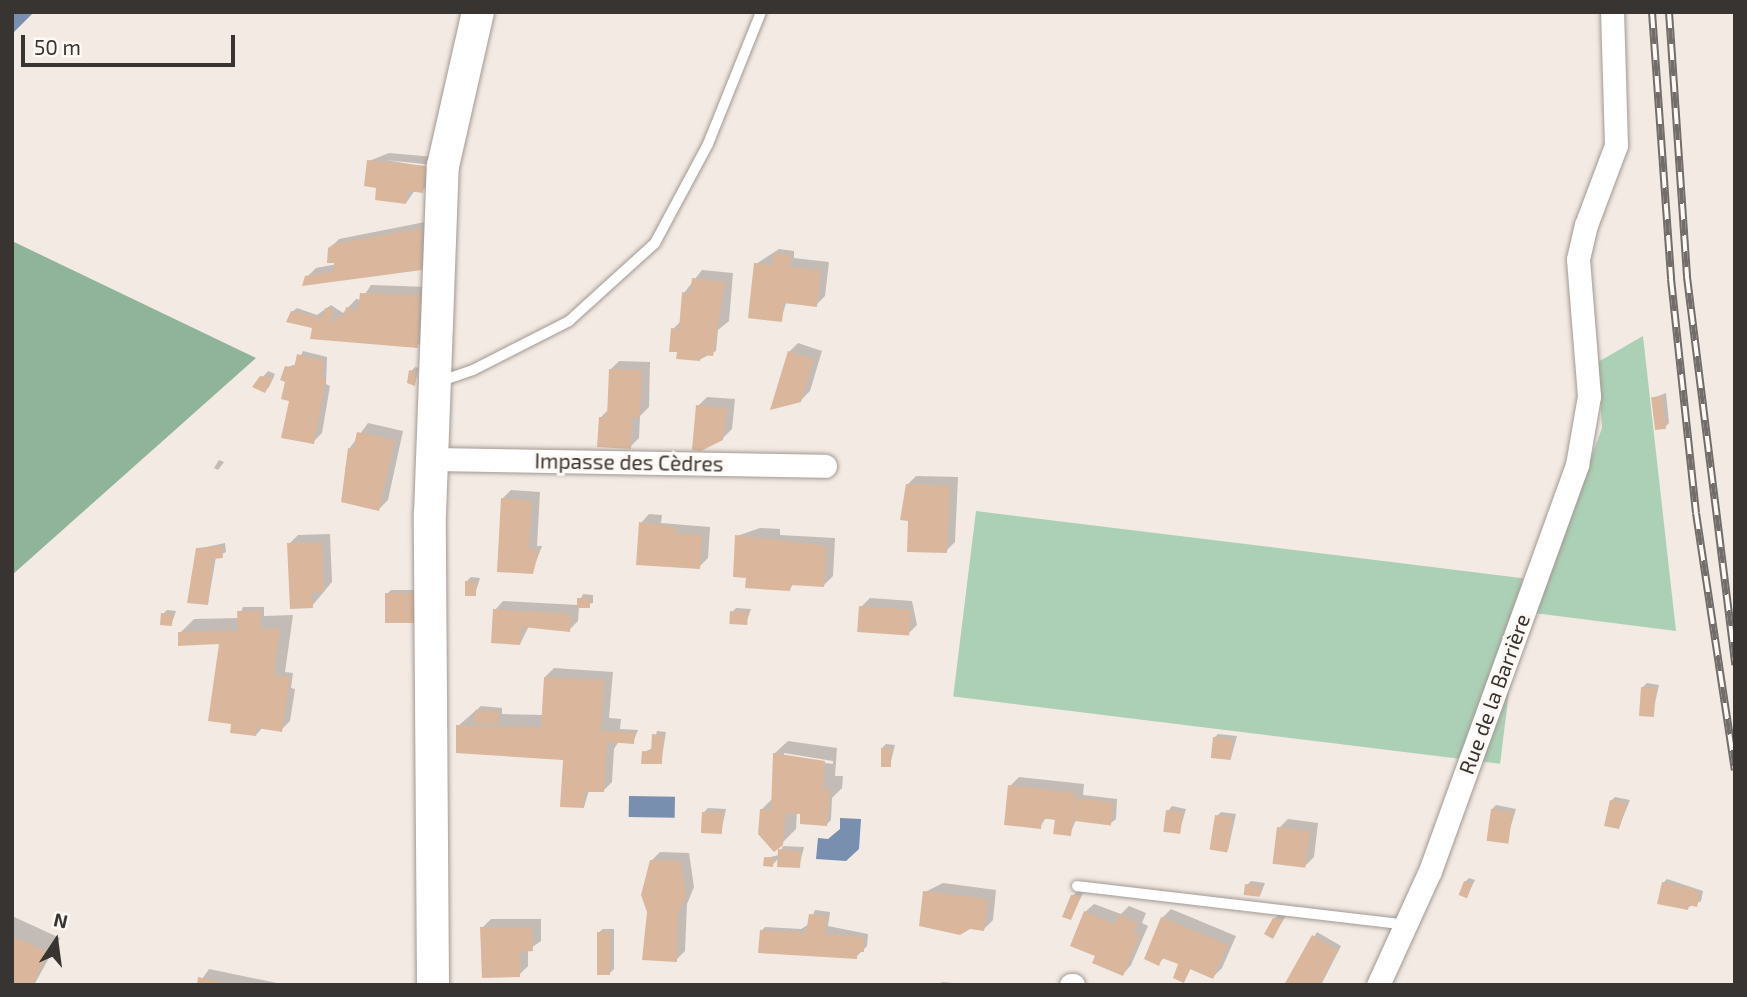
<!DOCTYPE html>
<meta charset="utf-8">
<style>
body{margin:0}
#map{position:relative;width:1747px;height:997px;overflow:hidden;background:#f3eae4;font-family:"Exo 2",sans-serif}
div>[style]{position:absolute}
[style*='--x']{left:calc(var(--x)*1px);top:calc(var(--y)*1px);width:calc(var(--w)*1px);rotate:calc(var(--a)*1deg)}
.green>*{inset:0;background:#acd0b6;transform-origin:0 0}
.forest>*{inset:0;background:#8fb49a}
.water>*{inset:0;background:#798faf;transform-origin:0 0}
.shadow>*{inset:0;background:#0003}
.building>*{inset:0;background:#dab79c;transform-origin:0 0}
.roads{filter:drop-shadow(0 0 2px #a29993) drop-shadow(0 0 2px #a29993)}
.lane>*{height:10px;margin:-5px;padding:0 5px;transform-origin:5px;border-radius:5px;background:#fff}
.street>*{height:23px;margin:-11.5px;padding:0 11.5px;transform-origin:11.5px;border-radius:11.5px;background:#fff}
.secondary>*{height:32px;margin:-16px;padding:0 16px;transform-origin:16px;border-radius:16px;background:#fff}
.rail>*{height:8px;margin-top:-4px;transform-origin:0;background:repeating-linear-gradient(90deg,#fef9f4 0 16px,#726d6a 0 32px);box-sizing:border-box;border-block:2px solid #726d6a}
span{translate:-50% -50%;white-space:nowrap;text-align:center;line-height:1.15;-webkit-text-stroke:6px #fef9f4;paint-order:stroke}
.street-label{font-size:21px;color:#373431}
.frame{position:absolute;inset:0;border:14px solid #373431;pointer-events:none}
.north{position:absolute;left:21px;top:906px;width:70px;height:70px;-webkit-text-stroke:5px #fef9f4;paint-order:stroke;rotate:13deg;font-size:19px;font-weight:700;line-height:28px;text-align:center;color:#373431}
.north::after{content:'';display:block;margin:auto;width:24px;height:32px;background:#373431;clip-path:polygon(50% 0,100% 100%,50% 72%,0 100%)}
.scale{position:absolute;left:21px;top:35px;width:214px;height:32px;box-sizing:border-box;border:4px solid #373431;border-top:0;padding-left:9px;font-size:21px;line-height:24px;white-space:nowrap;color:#373431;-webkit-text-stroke:5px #fef9f4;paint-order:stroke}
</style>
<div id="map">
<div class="green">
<i style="clip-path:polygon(1643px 336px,1676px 631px,1534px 613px,1602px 428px,1598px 362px)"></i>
<i style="left:976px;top:511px;width:551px;height:187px;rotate:7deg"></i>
</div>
<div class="forest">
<i style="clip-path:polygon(12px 241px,256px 358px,12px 575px)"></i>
</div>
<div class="water">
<i style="clip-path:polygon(12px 12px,34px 12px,12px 34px)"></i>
<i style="left:629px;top:796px;width:46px;height:21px;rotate:1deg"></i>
<i style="clip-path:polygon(840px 818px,861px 819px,859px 849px,846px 861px,816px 859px,818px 838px,828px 839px,840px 829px)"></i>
</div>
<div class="shadow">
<i style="clip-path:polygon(389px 153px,434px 157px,433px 165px,386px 160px,433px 168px,431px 182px,422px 191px,415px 190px,406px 203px,378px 183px,369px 161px)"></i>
<i style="clip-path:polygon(430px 221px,430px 259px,421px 268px,307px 277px,316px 268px,343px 263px,330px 248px,339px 239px)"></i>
<i style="clip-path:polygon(779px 249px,794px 251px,794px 258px,829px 262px,825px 296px,816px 305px,786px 303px,781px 320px,756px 264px)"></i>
<i style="clip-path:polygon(702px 270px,733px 273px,729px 321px,718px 330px,716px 351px,699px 360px,678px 351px,673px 329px,682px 320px,684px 293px)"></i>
<i style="clip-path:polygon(371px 285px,429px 287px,426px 337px,417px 346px,314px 323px,292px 312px,297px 308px,317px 315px,331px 305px,343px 313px,356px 299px,361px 300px)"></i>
<i style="clip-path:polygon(798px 343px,822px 351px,810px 391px,800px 401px,789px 352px)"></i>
<i style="clip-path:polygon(303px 351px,327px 357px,326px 384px,330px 386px,322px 433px,313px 442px,291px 400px,287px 381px,287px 367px,297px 364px)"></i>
<i style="clip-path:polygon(619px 361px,650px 362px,649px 407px,640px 416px,639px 438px,630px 447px,600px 418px,609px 409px,610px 370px)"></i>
<i style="clip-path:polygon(415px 367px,419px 368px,415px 384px,411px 371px)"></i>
<i style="clip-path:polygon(268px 371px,275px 374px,269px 387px,265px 391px,254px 387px)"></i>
<i style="clip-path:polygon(1666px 393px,1669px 423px,1665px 427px,1653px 398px)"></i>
<i style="clip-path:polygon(707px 397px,735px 399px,732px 429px,722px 439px,698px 406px)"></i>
<i style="clip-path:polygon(368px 423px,403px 431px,388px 500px,379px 509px,345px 471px,349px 449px)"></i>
<i style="clip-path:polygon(219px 460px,224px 462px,218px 470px,214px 468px)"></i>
<i style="clip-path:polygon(916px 476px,958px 477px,955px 542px,946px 551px,910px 519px,902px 519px,907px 485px)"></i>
<i style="clip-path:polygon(511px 490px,540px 492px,537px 546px,542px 546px,532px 572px,502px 499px)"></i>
<i style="clip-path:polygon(649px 514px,662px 515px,661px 523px,710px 527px,708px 558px,699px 567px,641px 523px)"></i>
<i style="clip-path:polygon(760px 528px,780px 529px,780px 535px,835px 538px,833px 576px,824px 585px,794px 583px,790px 589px,748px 576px,737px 536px)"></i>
<i style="clip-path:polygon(330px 534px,332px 582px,312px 606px,289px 544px,298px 535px)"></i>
<i style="clip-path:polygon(225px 543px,226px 552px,216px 557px,208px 603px,197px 549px)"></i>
<i style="clip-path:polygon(471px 577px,480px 578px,475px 594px,467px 581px)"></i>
<i style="clip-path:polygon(391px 590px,418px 590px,414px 621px,387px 594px)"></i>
<i style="clip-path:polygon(583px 594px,593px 595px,593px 603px,579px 606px,578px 621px,569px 630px,529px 626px,520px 644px,495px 610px,503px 601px,578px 605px)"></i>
<i style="clip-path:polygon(870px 598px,912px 601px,917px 625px,908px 634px,861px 607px)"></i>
<i style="clip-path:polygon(243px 607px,264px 607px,264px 616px,293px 615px,285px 672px,293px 673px,291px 688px,295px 689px,290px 721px,281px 730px,263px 727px,256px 735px,233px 723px,221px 642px,180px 633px,194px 619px,239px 618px)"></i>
<i style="clip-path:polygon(736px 608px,751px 609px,746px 623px,732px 612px)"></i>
<i style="clip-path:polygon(167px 610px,176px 611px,171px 625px,163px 614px)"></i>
<i style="clip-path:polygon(554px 668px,613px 672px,609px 718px,621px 719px,620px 729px,638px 730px,633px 742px,619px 741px,614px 749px,612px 782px,603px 791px,589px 790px,584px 807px,569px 756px,458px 726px,481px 706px,502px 708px,502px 714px,544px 715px,545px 677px)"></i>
<i style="clip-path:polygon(1647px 683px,1659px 685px,1652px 716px,1643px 687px)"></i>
<i style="clip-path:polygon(657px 731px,666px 732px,661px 763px,644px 752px,653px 748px)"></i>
<i style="clip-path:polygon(1218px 734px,1237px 736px,1231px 758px,1214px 738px)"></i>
<i style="clip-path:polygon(evenodd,788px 741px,837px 748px,835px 776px,843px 776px,842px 788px,832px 798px,831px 820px,827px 824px,797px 812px,796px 829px,782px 843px,761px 810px,773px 798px,774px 754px,788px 741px,784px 753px,833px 761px,833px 764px,784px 757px,784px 753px)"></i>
<i style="clip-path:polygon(886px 744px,895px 745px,890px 765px,882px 748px)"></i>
<i style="clip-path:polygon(1019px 777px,1084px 784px,1083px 795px,1117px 799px,1116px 819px,1111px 823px,1076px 820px,1070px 834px,1057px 819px,1045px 819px,1040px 827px,1010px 786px)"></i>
<i style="clip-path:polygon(1615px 797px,1630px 800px,1619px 827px,1611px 801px)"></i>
<i style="clip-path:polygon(1496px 805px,1516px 809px,1506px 842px,1492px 809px)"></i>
<i style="clip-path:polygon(1172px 806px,1186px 809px,1179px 833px,1168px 811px)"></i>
<i style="clip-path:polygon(708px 808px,726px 809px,721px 832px,704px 812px)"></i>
<i style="clip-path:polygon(1221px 812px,1236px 814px,1228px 850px,1217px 816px)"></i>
<i style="clip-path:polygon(1288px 819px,1318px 823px,1314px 857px,1305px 866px,1279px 828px)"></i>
<i style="clip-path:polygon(783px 846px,804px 847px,799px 867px,779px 858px,772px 865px,766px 858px,779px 855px)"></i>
<i style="clip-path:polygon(660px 852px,689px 853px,694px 887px,687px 904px,685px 951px,676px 960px,651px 861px)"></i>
<i style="clip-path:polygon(1469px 878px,1475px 880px,1467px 896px,1465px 882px)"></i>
<i style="clip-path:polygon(1667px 879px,1703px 891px,1701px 901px,1687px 908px,1663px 883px)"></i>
<i style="clip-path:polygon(1251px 881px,1265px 883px,1260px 896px,1247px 885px)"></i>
<i style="clip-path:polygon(943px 883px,996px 890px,993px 920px,984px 929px,925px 892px)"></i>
<i style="clip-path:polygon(1077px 892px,1083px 893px,1071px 918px,1072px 896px)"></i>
<i style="clip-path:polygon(1094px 904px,1121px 914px,1129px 906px,1146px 913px,1142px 923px,1148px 926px,1131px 965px,1123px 974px,1098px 952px,1085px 912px)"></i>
<i style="clip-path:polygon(1171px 909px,1236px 936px,1222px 968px,1213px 977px,1191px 968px,1184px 981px,1180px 964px,1165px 957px,1158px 964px,1146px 958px,1162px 918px)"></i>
<i style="clip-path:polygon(815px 910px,830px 912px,828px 926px,868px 934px,867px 946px,856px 957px,761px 931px,765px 927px,801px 929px,809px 924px)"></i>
<i style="clip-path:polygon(1278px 915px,1286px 916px,1272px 937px,1274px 919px)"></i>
<i style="clip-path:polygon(12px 916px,60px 938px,34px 985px,12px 985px)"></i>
<i style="clip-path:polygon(491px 919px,541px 919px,541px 941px,528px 950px,528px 966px,519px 975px,482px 928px)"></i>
<i style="clip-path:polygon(603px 929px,614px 929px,614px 969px,610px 973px,598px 933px)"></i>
<i style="clip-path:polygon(1317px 932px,1341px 946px,1321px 985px,1286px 985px)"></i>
<i style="clip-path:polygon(209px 969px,287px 985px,198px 985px)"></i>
<i style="clip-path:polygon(942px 982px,978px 985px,939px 985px)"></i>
</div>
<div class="building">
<i style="clip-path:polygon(367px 160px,426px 166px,423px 193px,408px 191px,406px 204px,375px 200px,376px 188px,364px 186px)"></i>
<i style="clip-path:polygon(422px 228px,422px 270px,302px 286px,305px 276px,334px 271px,334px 263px,327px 263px,328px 248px,334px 244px)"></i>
<i style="clip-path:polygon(774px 253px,791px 255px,790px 267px,821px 270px,817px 307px,784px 303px,782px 322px,748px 318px,754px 263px,773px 265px)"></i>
<i style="clip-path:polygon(692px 278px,725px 282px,713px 356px,701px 355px,700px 361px,676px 359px,677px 352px,669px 352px,671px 328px,679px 329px,682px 292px,690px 293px)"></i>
<i style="clip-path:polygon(360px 293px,421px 295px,418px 348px,310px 339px,312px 328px,286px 322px,291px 311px,322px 318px,325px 308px,334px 310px,331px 321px,336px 322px,338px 316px,344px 317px,346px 307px,358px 310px)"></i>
<i style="clip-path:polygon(788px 351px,814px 359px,801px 402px,770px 410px)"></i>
<i style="clip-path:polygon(297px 354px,324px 361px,322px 377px,326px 378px,314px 444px,281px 438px,289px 401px,281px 399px,285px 382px,280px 380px,285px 366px,294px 368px)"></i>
<i style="clip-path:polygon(609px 369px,642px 370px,640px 418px,632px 418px,631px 449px,597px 447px,599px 417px,607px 417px)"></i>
<i style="clip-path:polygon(409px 370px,416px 372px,415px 386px,407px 383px)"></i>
<i style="clip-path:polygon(260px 376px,273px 378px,265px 393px,252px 387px)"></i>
<i style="left:1662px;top:396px;width:33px;height:11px;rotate:83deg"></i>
<i style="clip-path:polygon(696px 405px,727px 408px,723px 440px,701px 451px,692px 450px)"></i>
<i style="clip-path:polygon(357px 432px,395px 440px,379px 511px,341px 502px,348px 448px,353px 450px)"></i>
<i style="clip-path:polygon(906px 484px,950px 486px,947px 553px,907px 552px,908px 521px,900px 520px)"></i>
<i style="clip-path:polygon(501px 498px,532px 501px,529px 549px,539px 550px,533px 574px,497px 572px)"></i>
<i style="clip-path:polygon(639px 522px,675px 527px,675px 533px,702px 535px,700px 569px,636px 565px)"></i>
<i style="clip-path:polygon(735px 535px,827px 546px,824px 587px,791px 585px,790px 591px,745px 588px,746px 578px,733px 577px)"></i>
<i style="clip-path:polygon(322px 542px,324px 592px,312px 593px,313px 608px,290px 609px,287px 543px)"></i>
<i style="clip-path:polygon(222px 546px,223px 558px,213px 559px,208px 605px,187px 603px,196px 548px)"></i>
<i style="left:465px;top:581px;width:11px;height:15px"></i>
<i style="left:385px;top:593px;width:30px;height:30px"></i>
<i style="left:577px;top:598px;width:13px;height:10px"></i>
<i style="left:859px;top:606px;width:52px;height:26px;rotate:4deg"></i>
<i style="clip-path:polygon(493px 609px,571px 614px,570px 632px,522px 627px,520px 645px,491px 643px)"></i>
<i style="clip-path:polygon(260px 610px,261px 629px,280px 628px,274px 675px,290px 677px,282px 732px,257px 728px,256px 736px,230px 733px,231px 724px,208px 721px,219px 644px,178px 646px,178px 632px,238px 630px,237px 611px)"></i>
<i style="left:730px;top:611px;width:18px;height:13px;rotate:3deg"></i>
<i style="left:161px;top:613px;width:12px;height:12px;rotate:5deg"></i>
<i style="clip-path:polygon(544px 677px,604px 680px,601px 731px,635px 733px,634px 744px,607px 742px,604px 792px,585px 792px,584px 808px,560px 807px,563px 760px,456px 753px,456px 725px,541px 727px)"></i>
<i style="left:1641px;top:687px;width:15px;height:29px;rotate:4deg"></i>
<i style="left:475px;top:710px;width:24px;height:13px;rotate:2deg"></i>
<i style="clip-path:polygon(652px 734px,663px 735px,662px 764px,641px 764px,642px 751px,651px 752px)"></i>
<i style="left:1213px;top:737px;width:20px;height:21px;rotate:6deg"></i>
<i style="left:881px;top:748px;width:10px;height:19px"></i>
<i style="clip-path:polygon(773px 753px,825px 761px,823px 789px,830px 789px,827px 826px,800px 824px,800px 814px,786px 813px,783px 845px,778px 849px,801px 851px,800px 868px,777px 867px,778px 849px,774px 852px,758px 834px,760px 809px,771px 810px)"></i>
<i style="clip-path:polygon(1008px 785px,1076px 793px,1071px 836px,1053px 834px,1055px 820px,1042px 818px,1041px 829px,1004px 825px)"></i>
<i style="left:1076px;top:798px;width:38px;height:23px;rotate:7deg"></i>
<i style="clip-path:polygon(1610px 800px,1627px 803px,1619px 829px,1604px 826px)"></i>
<i style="left:1491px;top:809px;width:22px;height:32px;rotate:8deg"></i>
<i style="left:1166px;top:810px;width:17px;height:22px;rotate:7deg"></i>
<i style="left:702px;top:812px;width:21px;height:21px;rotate:3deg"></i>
<i style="left:1215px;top:815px;width:18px;height:35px;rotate:9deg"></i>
<i style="left:1277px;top:827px;width:33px;height:37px;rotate:7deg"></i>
<i style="left:764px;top:857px;width:10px;height:9px;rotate:6deg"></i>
<i style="clip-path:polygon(650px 860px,681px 861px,686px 897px,678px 914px,677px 962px,642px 960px,647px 912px,641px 895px)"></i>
<i style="left:1464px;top:881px;width:9px;height:15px;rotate:21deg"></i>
<i style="clip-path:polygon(1662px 882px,1692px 889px,1700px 894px,1697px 907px,1689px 905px,1688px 910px,1657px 904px)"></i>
<i style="left:1245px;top:884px;width:16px;height:11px;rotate:7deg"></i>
<i style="clip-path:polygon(923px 891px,988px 899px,984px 931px,970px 929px,960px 935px,919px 926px)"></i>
<i style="clip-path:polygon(1071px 895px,1081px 896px,1071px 920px,1062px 917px)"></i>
<i style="clip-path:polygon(1084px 911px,1115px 924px,1119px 914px,1138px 923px,1134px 932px,1140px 935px,1123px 976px,1092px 963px,1095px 956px,1070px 946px)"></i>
<i style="clip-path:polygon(809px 914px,827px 916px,825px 934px,864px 937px,864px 952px,857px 952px,857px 959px,758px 953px,760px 930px,806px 933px)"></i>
<i style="clip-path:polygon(1161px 917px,1228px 945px,1213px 979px,1190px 969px,1184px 983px,1173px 978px,1178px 964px,1162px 958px,1159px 966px,1144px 959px)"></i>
<i style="clip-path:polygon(1273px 918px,1283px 920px,1273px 939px,1264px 934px)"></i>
<i style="clip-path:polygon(480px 927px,532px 927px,533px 951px,520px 952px,520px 977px,482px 978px)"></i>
<i style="left:597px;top:932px;width:13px;height:43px"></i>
<i style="clip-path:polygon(1312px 935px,1338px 950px,1319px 985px,1284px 985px)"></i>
<i style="clip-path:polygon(12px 936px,48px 952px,33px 985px,12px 985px)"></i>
<i style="clip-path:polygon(198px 977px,230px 984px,230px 985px,197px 985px)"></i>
</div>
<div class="roads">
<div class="lane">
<i style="--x:438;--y:382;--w:37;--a:-19"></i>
<i style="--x:473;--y:370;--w:108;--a:-27"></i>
<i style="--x:569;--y:321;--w:116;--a:-42.2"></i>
<i style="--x:655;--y:243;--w:112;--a:-61.8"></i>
<i style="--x:708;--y:144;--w:142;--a:-68.1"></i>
<i style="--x:1077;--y:886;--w:333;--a:6.7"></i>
</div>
<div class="street">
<i style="--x:432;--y:459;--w:393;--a:1"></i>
<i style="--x:1071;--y:985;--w:2;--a:0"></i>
<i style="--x:1378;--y:985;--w:125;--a:-65.5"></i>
<i style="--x:1430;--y:871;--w:432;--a:-70.1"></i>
<i style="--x:1577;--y:465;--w:70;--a:-80.1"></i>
<i style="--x:1589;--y:396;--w:137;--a:-94.6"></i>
<i style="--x:1578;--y:259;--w:35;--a:-77"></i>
<i style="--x:1586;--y:225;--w:85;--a:-69.4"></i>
<i style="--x:1616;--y:145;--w:133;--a:-91.7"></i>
</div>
<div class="secondary">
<i style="--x:433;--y:985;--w:471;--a:-90.4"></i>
<i style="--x:430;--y:514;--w:348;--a:-87.9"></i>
<i style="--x:443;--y:166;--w:158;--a:-77.2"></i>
</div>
</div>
<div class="rail">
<i style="--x:1652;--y:12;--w:268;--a:85.9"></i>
<i style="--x:1671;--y:279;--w:235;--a:83.9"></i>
<i style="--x:1696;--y:513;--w:260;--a:81.4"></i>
<i style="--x:1669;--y:12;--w:266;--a:86.1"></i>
<i style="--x:1687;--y:277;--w:391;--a:82.9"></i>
</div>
<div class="street-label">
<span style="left:629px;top:462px;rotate:1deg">Impasse des Cèdres</span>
<span style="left:1494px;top:694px;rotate:-70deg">Rue de la Barrière</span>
</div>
<div class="frame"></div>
<div class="north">N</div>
<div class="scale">50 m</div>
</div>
